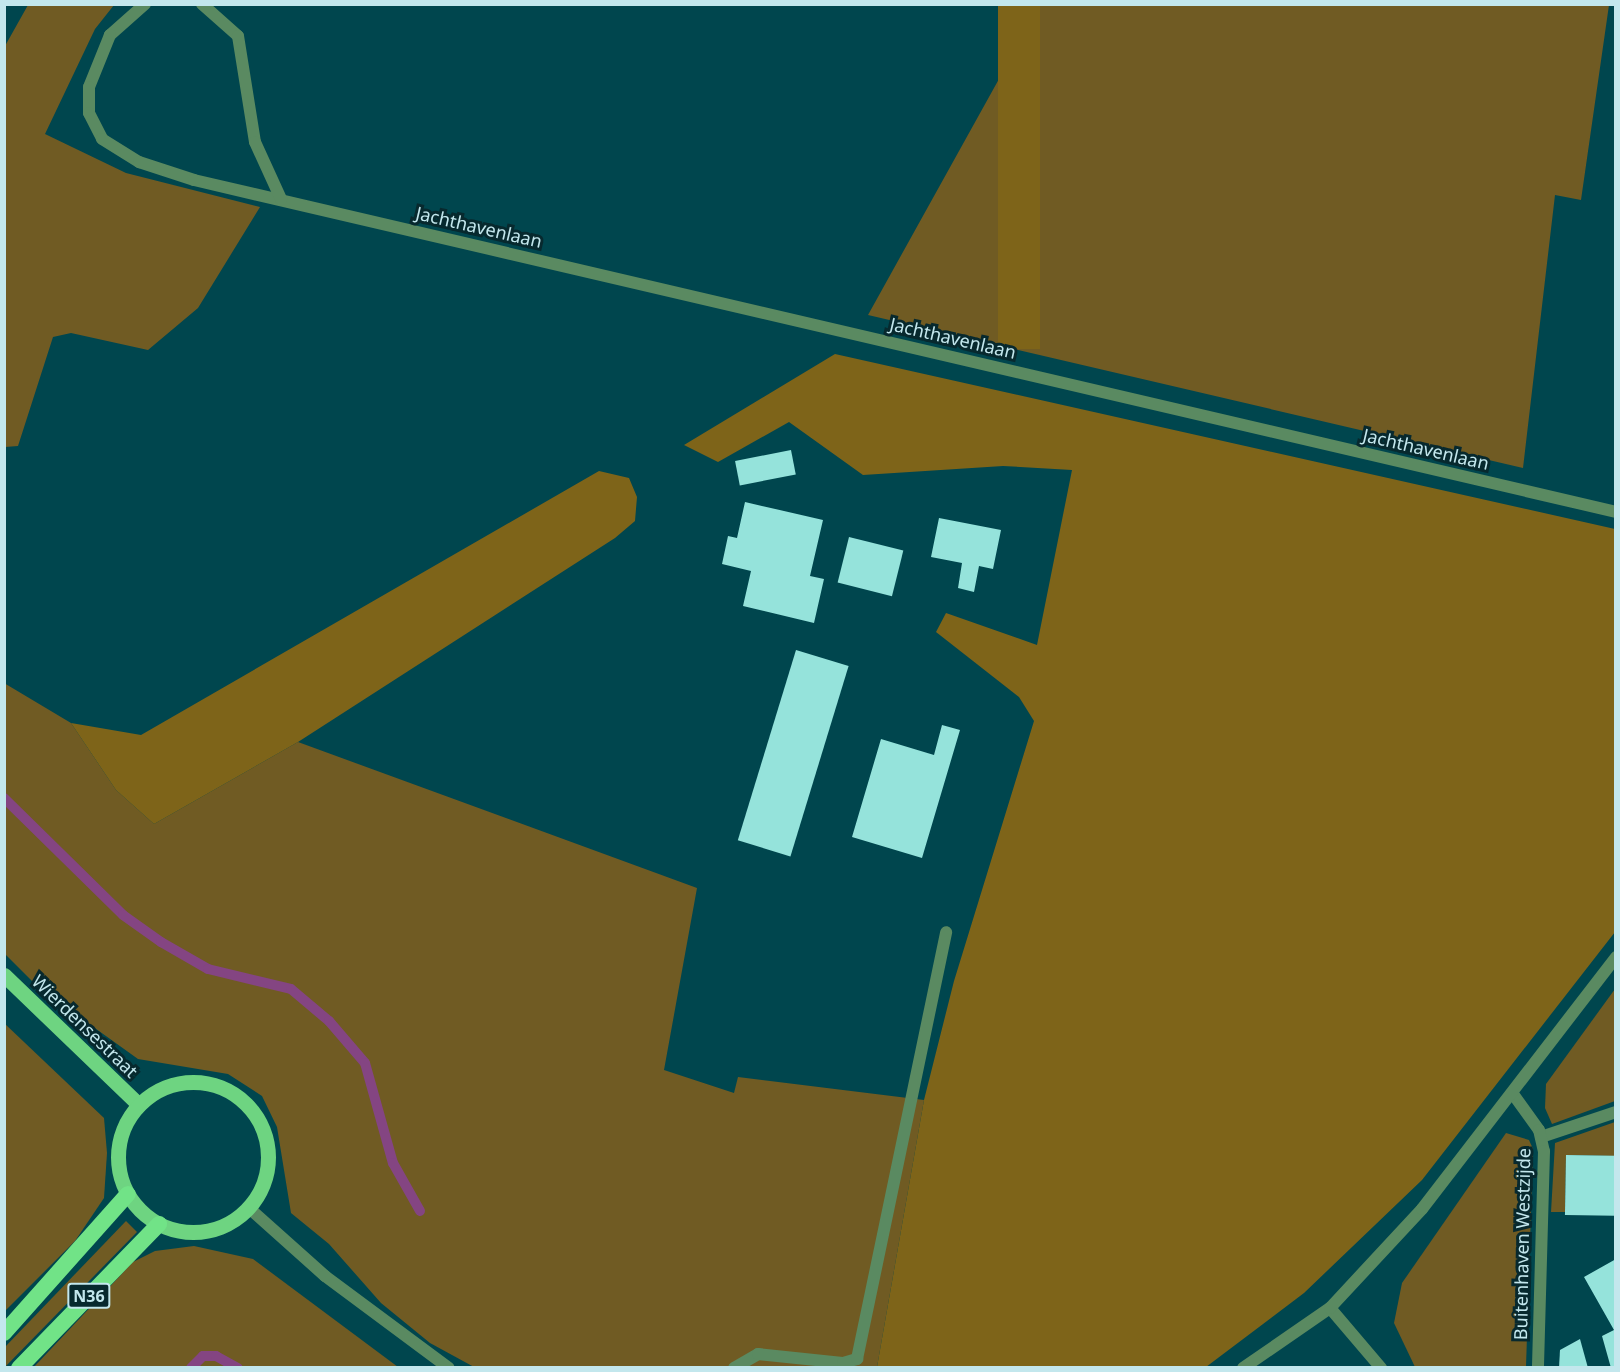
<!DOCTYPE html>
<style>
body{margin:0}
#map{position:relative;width:1620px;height:1372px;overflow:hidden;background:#00464e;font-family:"Noto Sans",sans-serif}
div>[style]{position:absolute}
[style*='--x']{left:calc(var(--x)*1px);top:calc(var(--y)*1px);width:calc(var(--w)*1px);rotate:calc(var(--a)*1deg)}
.green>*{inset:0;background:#705b23}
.forest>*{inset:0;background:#7e6419;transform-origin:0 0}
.stream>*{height:10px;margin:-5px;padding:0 5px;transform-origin:5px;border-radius:5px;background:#844582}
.building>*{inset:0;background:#95e3db;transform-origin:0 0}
.service>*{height:12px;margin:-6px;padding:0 6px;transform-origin:6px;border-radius:6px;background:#5a8a61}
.minor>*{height:12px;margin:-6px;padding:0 6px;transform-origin:6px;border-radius:6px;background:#5a8a61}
.primary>*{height:15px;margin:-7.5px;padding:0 7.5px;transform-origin:7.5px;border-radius:7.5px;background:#6ed481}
.primary>.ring{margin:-7.5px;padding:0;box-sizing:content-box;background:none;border:15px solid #6ed481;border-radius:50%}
.trunk>*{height:16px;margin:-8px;padding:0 8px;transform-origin:8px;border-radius:8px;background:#71e387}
span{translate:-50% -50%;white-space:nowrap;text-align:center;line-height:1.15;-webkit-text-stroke:6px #07292e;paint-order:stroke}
.shield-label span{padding:2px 4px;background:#07292e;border:2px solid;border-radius:4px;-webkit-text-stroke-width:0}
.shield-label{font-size:16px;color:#c3e7ed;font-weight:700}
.street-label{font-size:18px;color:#c3e7ed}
.frame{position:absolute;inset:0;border:6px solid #c3e7ed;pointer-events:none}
</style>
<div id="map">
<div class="green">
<i style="clip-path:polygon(28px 5px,114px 5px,95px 29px,45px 134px,126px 173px,260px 207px,198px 308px,148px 350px,71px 333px,53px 337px,18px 446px,5px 447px,5px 46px)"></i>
<i style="clip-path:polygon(1040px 5px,1609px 5px,1581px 200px,1555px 195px,1523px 468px,868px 315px)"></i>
<i style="clip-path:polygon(4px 683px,71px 723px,116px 790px,154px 824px,298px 742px,697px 888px,664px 1070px,734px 1093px,738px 1077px,924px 1100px,877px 1367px,474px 1367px,430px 1343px,381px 1303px,329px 1244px,291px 1213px,277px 1127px,262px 1096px,228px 1074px,138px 1059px,39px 988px,5px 954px)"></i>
<i style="clip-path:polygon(1615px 989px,1615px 1101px,1552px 1124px,1545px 1108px,1546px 1084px)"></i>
<i style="clip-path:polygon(4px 1023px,104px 1118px,107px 1153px,104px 1198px,75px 1241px,5px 1311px)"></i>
<i style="clip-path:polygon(1615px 1122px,1615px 1156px,1566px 1155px,1565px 1212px,1551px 1212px,1555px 1143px)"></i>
<i style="clip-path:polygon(1506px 1133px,1529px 1140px,1533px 1149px,1526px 1367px,1415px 1367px,1394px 1323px,1402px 1283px)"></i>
<i style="clip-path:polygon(126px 1221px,137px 1232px,5px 1367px,5px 1347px)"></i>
<i style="clip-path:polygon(194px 1246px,253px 1259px,398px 1367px,33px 1368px,133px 1262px,155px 1251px)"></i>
</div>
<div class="forest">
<i style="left:998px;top:5px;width:42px;height:344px"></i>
<i style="clip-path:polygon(835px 354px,1615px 529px,1615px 932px,1422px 1180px,1304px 1293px,1206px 1367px,877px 1367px,924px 1100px,954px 981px,1034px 721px,1019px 697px,936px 632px,946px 613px,1037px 645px,1072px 470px,1003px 466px,863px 475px,789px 422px,718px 462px,684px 445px)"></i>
<i style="clip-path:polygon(599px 471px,629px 478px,637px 497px,635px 521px,615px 538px,298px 742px,154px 824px,116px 790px,71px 723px,141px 735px)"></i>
</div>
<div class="stream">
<i style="--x:4;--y:798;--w:167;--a:44.5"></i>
<i style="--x:123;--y:915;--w:47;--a:35.4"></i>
<i style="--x:161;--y:942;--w:54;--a:29.9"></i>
<i style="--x:208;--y:969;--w:85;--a:13.5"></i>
<i style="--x:291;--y:989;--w:50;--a:40.1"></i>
<i style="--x:329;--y:1021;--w:55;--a:49.4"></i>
<i style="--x:365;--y:1063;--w:104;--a:74.4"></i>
<i style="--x:393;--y:1163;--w:55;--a:60.6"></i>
<i style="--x:191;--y:1368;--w:17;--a:-45"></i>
<i style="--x:203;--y:1356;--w:13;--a:0"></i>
<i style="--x:216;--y:1356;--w:25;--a:29"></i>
</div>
<div class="building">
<i style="left:791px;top:450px;width:25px;height:57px;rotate:79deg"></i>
<i style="clip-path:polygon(745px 502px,823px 520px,810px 576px,824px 579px,814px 623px,743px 606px,751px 571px,722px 564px,728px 536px,737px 538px)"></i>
<i style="clip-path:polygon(939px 518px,1001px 530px,993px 569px,979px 566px,974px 592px,958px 588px,962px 563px,931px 557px)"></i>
<i style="left:849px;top:537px;width:56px;height:47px;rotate:14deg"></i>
<i style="left:796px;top:650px;width:55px;height:199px;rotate:17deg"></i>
<i style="clip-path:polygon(942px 725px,960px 730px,922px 858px,852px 837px,881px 739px,934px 755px)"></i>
<i style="left:1566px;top:1155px;width:50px;height:60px;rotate:1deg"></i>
<i style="clip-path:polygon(1616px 1259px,1616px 1368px,1611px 1368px,1602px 1336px,1614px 1330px,1584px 1277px)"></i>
<i style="clip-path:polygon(1580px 1339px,1588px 1368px,1559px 1368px,1560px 1350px)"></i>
</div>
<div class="service">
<i style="--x:1541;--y:1137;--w:79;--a:-18.4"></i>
<i style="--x:734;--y:1368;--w:28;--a:-30"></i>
<i style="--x:758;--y:1354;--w:85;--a:6"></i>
<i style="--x:843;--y:1363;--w:15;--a:-16"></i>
<i style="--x:857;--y:1359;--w:436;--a:-78.2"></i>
</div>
<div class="minor">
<i style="--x:145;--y:4;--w:47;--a:138.5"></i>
<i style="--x:110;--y:35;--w:56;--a:112"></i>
<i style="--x:89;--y:87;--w:26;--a:90"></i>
<i style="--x:89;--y:113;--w:29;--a:63"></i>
<i style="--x:102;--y:139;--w:44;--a:31.9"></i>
<i style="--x:139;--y:162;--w:58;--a:18.1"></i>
<i style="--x:194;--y:180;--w:1460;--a:13.14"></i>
<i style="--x:202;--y:4;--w:48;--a:41.6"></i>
<i style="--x:238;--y:36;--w:107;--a:80.9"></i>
<i style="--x:255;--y:142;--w:63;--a:65.5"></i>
<i style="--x:1513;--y:1094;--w:44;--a:54.2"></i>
<i style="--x:1539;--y:1130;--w:22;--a:77"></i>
<i style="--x:1544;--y:1151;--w:217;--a:91.6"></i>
<i style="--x:249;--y:1208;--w:102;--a:41.8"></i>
<i style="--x:325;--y:1276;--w:154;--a:36.6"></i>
<i style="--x:1330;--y:1308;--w:79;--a:49.6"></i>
<i style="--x:1243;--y:1368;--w:106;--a:-34.6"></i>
<i style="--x:1330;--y:1308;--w:135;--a:-47.1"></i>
<i style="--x:1422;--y:1209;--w:318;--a:-52.4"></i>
</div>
<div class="primary">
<i style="--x:4;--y:975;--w:187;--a:43.9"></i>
<i class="ring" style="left:118px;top:1082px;width:135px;height:135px"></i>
</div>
<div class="trunk">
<i style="--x:4;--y:1333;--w:186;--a:-48.3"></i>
<i style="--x:19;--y:1368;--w:201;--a:-45.8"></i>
</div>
<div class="shield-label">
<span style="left:89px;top:1296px">N36</span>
</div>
<div class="street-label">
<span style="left:479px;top:227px;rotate:13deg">Jachthavenlaan</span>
<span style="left:953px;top:338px;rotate:13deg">Jachthavenlaan</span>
<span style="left:1426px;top:449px;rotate:13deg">Jachthavenlaan</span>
<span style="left:85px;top:1026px;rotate:44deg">Wierdensestraat</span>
<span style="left:1522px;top:1244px;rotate:-89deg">Buitenhaven Westzijde</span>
</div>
<div class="frame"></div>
</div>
